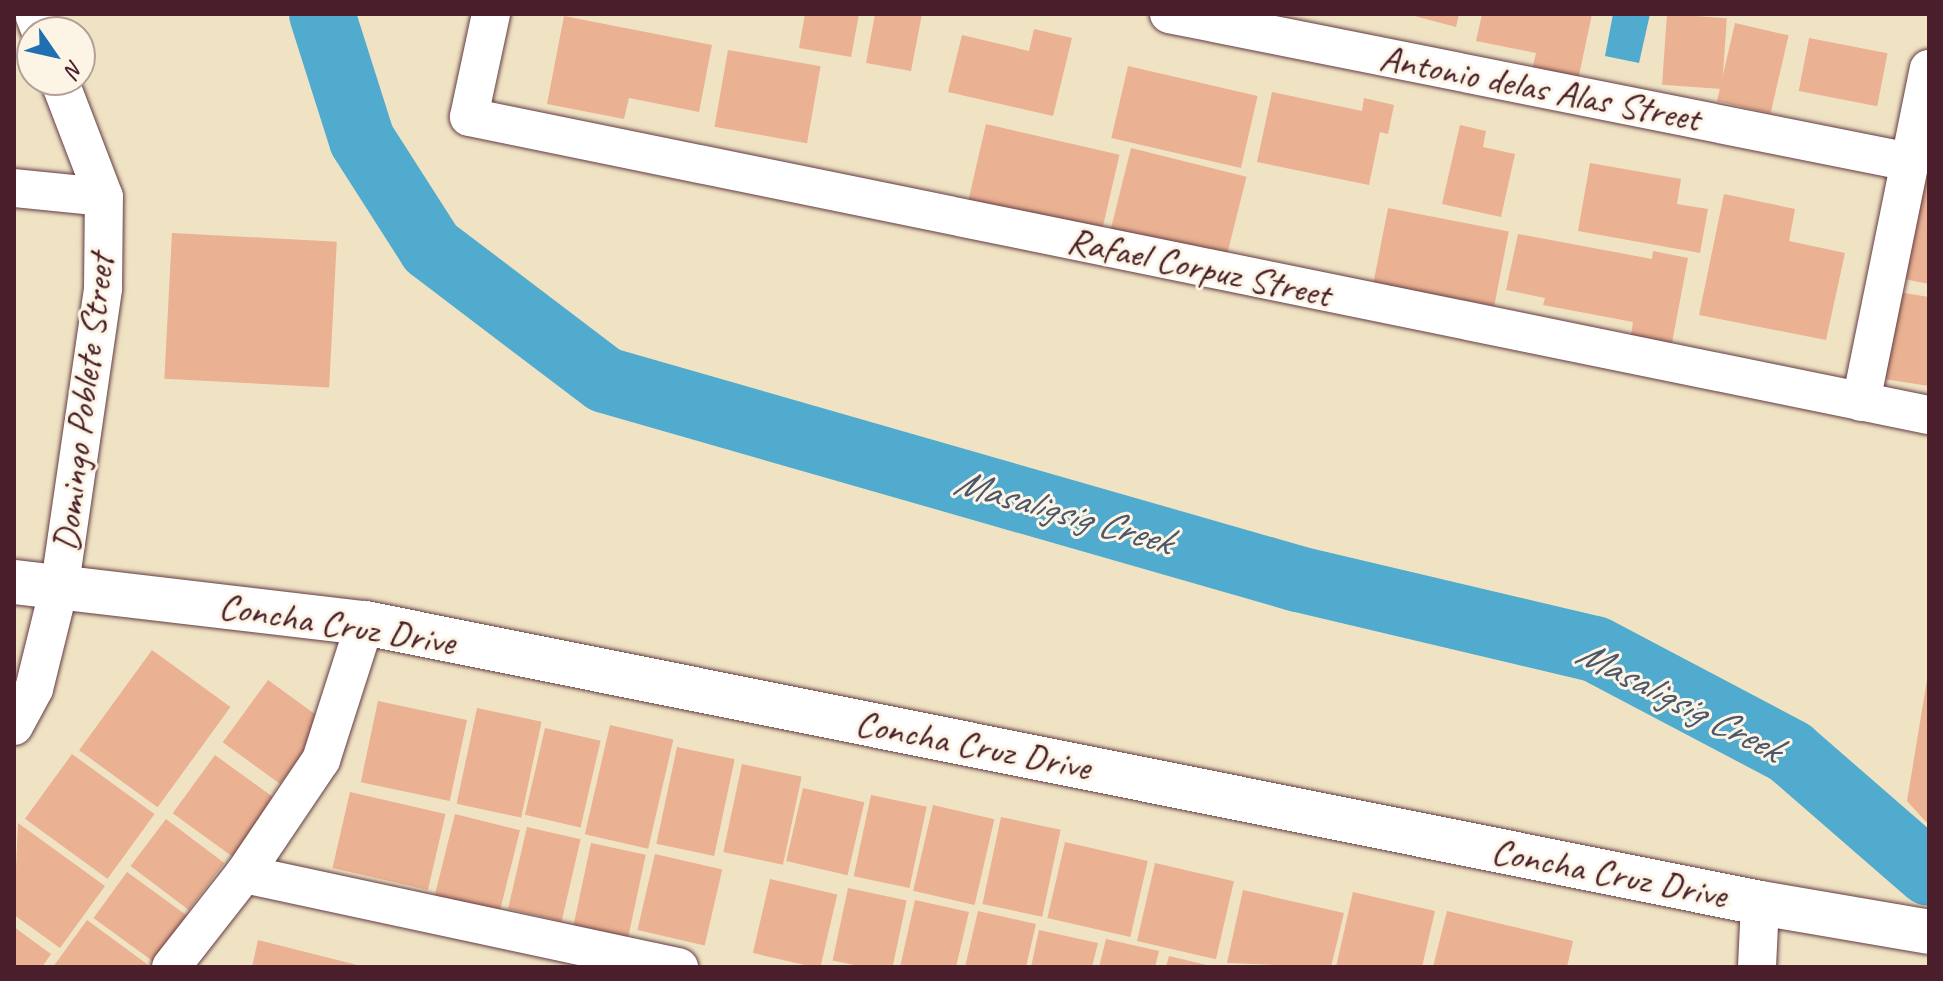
<!DOCTYPE html>
<style>
body{margin:0}
#map{position:relative;width:1943px;height:981px;overflow:hidden;background:#f0e3c4;font-family:Caveat,sans-serif}
div>[style]{position:absolute}
[style*='--x']{left:calc(var(--x)*1px);top:calc(var(--y)*1px);width:calc(var(--w)*1px);rotate:calc(var(--a)*1deg)}
.water>*{inset:0;background:#50abce}
.river>*{height:66px;margin:-33px;padding:0 33px;transform-origin:33px;border-radius:33px;background:#50abce}
.building>*{inset:0;background:#eab192;transform-origin:0 0}
.roads{filter:drop-shadow(0 0 2px #633c42) drop-shadow(0 0 2px #633c42)}
.street>*{height:38px;margin:-19px;padding:0 19px;transform-origin:19px;border-radius:19px;background:#fff}
.secondary>*{height:44px;margin:-22px;padding:0 22px;transform-origin:22px;border-radius:22px;background:#fff}
span{translate:-50% -50%;white-space:nowrap;text-align:center;line-height:1.15;-webkit-text-stroke:6px #fcf5e5;paint-order:stroke}
.street-label{font-size:38px;color:#4a1f2b}
.water-label{font-size:40px;color:#4c576c;font-style:italic}
.frame{position:absolute;inset:0;border:16px solid #4a1f2b;pointer-events:none}
.north{position:absolute;left:16px;top:16px;width:80px;height:80px;box-sizing:border-box;background:#fcf5e5;border:2px solid #b59f9b;border-radius:50%;rotate:124deg;font-size:22px;font-weight:700;line-height:32px;text-align:center;color:#4a1f2b}
.north::after{content:'';display:block;margin:auto;width:28px;height:36px;background:#1f6fb2;clip-path:polygon(50% 0,100% 100%,50% 72%,0 100%)}
</style>
<div id="map">
<div class="water">
<i style="clip-path:polygon(1613px 14px,1650px 14px,1639px 63px,1605px 56px)"></i>
</div>
<div class="river">
<i style="--x:322;--y:14;--w:132;--a:72.4"></i>
<i style="--x:362;--y:140;--w:128;--a:57.4"></i>
<i style="--x:431;--y:248;--w:218;--a:37.2"></i>
<i style="--x:605;--y:380;--w:721;--a:16.02"></i>
<i style="--x:1298;--y:579;--w:305;--a:13.3"></i>
<i style="--x:1595;--y:649;--w:221;--a:27.8"></i>
<i style="--x:1790;--y:752;--w:184;--a:41"></i>
</div>
<div class="building">
<i style="clip-path:polygon(805px 14px,859px 14px,851px 57px,799px 48px)"></i>
<i style="clip-path:polygon(875px 14px,922px 14px,911px 71px,866px 63px)"></i>
<i style="clip-path:polygon(1407px 14px,1459px 14px,1456px 27px)"></i>
<i style="clip-path:polygon(1482px 14px,1592px 14px,1578px 80px,1532px 70px,1536px 53px,1476px 41px)"></i>
<i style="left:1667px;top:14px;width:60px;height:71px;rotate:4deg"></i>
<i style="clip-path:polygon(564px 16px,712px 45px,699px 112px,629px 98px,624px 119px,547px 104px)"></i>
<i style="left:1735px;top:23px;width:55px;height:80px;rotate:13deg"></i>
<i style="clip-path:polygon(1034px 29px,1072px 38px,1053px 116px,948px 92px,962px 35px,1029px 51px)"></i>
<i style="left:1809px;top:38px;width:80px;height:54px;rotate:11deg"></i>
<i style="left:728px;top:50px;width:94px;height:78px;rotate:10deg"></i>
<i style="left:1128px;top:66px;width:133px;height:74px;rotate:13deg"></i>
<i style="clip-path:polygon(1272px 92px,1362px 111px,1364px 98px,1394px 105px,1388px 134px,1380px 132px,1369px 185px,1257px 162px)"></i>
<i style="left:986px;top:124px;width:137px;height:78px;rotate:13deg"></i>
<i style="clip-path:polygon(1460px 125px,1486px 131px,1483px 147px,1515px 154px,1501px 217px,1442px 204px)"></i>
<i style="left:1131px;top:148px;width:119px;height:87px;rotate:14deg"></i>
<i style="clip-path:polygon(1929px 157px,1929px 284px,1904px 279px)"></i>
<i style="clip-path:polygon(1590px 163px,1681px 179px,1677px 204px,1708px 209px,1700px 253px,1578px 231px)"></i>
<i style="clip-path:polygon(1724px 194px,1795px 209px,1789px 241px,1845px 253px,1826px 340px,1699px 315px)"></i>
<i style="left:1388px;top:208px;width:123px;height:76px;rotate:11deg"></i>
<i style="left:172px;top:233px;width:165px;height:146px;rotate:3deg"></i>
<i style="clip-path:polygon(1518px 234px,1652px 259px,1653px 251px,1688px 258px,1672px 343px,1631px 335px,1633px 322px,1543px 305px,1545px 298px,1506px 290px)"></i>
<i style="clip-path:polygon(1898px 292px,1929px 297px,1929px 386px,1884px 379px)"></i>
<i style="left:152px;top:650px;width:97px;height:124px;rotate:36deg"></i>
<i style="left:268px;top:680px;width:71px;height:77px;rotate:36deg"></i>
<i style="clip-path:polygon(1927px 680px,1929px 680px,1929px 825px,1907px 801px)"></i>
<i style="left:378px;top:701px;width:91px;height:83px;rotate:12deg"></i>
<i style="left:477px;top:708px;width:66px;height:98px;rotate:12deg"></i>
<i style="left:610px;top:725px;width:65px;height:112px;rotate:13deg"></i>
<i style="left:545px;top:728px;width:57px;height:89px;rotate:13deg"></i>
<i style="left:677px;top:747px;width:59px;height:99px;rotate:12deg"></i>
<i style="left:72px;top:754px;width:102px;height:80px;rotate:36deg"></i>
<i style="left:215px;top:755px;width:81px;height:72px;rotate:36deg"></i>
<i style="left:742px;top:764px;width:61px;height:90px;rotate:12deg"></i>
<i style="left:803px;top:788px;width:63px;height:75px;rotate:13deg"></i>
<i style="left:350px;top:792px;width:98px;height:78px;rotate:13deg"></i>
<i style="left:871px;top:795px;width:57px;height:83px;rotate:12deg"></i>
<i style="left:933px;top:805px;width:63px;height:88px;rotate:13deg"></i>
<i style="left:455px;top:814px;width:67px;height:86px;rotate:14deg"></i>
<i style="left:1001px;top:817px;width:61px;height:89px;rotate:12deg"></i>
<i style="left:166px;top:819px;width:73px;height:59px;rotate:37deg"></i>
<i style="clip-path:polygon(18px 823px,105px 886px,60px 948px,14px 915px)"></i>
<i style="left:527px;top:827px;width:55px;height:84px;rotate:13deg"></i>
<i style="left:1065px;top:842px;width:85px;height:78px;rotate:13deg"></i>
<i style="left:591px;top:843px;width:56px;height:84px;rotate:12deg"></i>
<i style="left:655px;top:854px;width:69px;height:78px;rotate:13deg"></i>
<i style="left:1155px;top:863px;width:81px;height:80px;rotate:13deg"></i>
<i style="left:127px;top:872px;width:79px;height:57px;rotate:36deg"></i>
<i style="left:770px;top:879px;width:69px;height:76px;rotate:13deg"></i>
<i style="left:848px;top:888px;width:60px;height:74px;rotate:12deg"></i>
<i style="clip-path:polygon(1243px 890px,1344px 913px,1331px 967px,1227px 963px)"></i>
<i style="clip-path:polygon(1353px 892px,1435px 911px,1422px 967px,1336px 967px)"></i>
<i style="clip-path:polygon(915px 900px,969px 912px,956px 967px,900px 967px)"></i>
<i style="clip-path:polygon(978px 911px,1036px 924px,1026px 967px,965px 967px)"></i>
<i style="clip-path:polygon(1447px 911px,1573px 941px,1567px 967px,1433px 967px)"></i>
<i style="clip-path:polygon(87px 920px,151px 967px,53px 967px)"></i>
<i style="clip-path:polygon(14px 927px,51px 954px,42px 967px,14px 967px)"></i>
<i style="clip-path:polygon(1039px 930px,1098px 943px,1092px 967px,1031px 967px)"></i>
<i style="clip-path:polygon(1106px 939px,1159px 951px,1155px 967px,1099px 967px)"></i>
<i style="clip-path:polygon(258px 940px,361px 966px,361px 967px,252px 967px)"></i>
<i style="clip-path:polygon(1169px 956px,1211px 966px,1211px 967px,1166px 967px)"></i>
</div>
<div class="roads">
<div class="street">
<i style="--x:34;--y:14;--w:19;--a:69"></i>
<i style="--x:491;--y:14;--w:105;--a:102.1"></i>
<i style="--x:469;--y:117;--w:1490;--a:11.54"></i>
<i style="--x:1169;--y:14;--w:756;--a:11.3"></i>
<i style="--x:14;--y:188;--w:90;--a:5.7"></i>
<i style="--x:1861;--y:402;--w:340;--a:-78.5"></i>
<i style="--x:14;--y:726;--w:42;--a:-61.6"></i>
<i style="--x:34;--y:689;--w:108;--a:-76.1"></i>
<i style="--x:60;--y:584;--w:299;--a:-81.7"></i>
<i style="--x:103;--y:288;--w:91;--a:-89.4"></i>
<i style="--x:104;--y:197;--w:125;--a:-111"></i>
<i style="--x:244;--y:874;--w:445;--a:12.1"></i>
<i style="--x:171;--y:967;--w:118;--a:-51.9"></i>
<i style="--x:244;--y:874;--w:138;--a:-56"></i>
<i style="--x:321;--y:760;--w:144;--a:-72.2"></i>
<i style="--x:1757;--y:967;--w:64;--a:-87.3"></i>
</div>
<div class="secondary">
<i style="--x:14;--y:582;--w:353;--a:6.7"></i>
<i style="--x:365;--y:623;--w:1423;--a:11.35"></i>
<i style="--x:1760;--y:903;--w:171;--a:9.7"></i>
</div>
</div>
<div class="street-label">
<span style="left:1540px;top:88px;rotate:11deg">Antonio delas Alas Street</span>
<span style="left:1199px;top:267px;rotate:12deg">Rafael Corpuz Street</span>
<span style="left:83px;top:403px;rotate:-83deg">Domingo Poblete Street</span>
<span style="left:337px;top:624px;rotate:9deg">Concha Cruz Drive</span>
<span style="left:973px;top:745px;rotate:11deg">Concha Cruz Drive</span>
<span style="left:1609px;top:873px;rotate:11deg">Concha Cruz Drive</span>
</div>
<div class="water-label">
<span style="left:1063px;top:511px;rotate:16deg">Masaligsig Creek</span>
<span style="left:1679px;top:700px;rotate:27deg">Masaligsig Creek</span>
</div>
<div class="frame"></div>
<div class="north">N</div>
</div>
